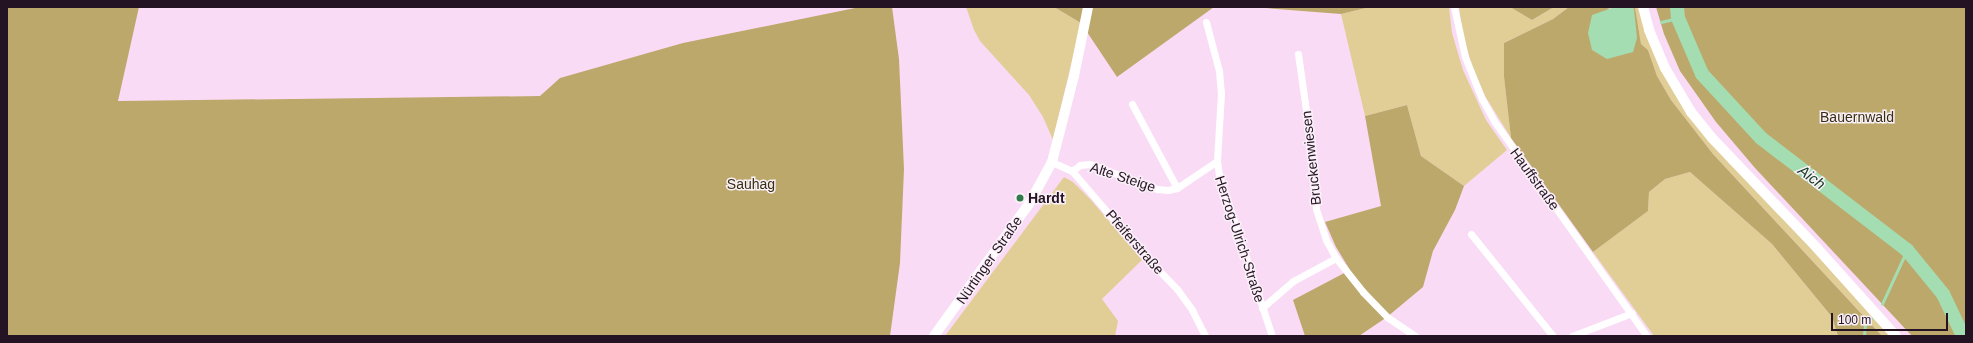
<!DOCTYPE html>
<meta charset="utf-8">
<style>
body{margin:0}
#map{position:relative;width:1973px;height:343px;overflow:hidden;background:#fadbf5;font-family:Arial,sans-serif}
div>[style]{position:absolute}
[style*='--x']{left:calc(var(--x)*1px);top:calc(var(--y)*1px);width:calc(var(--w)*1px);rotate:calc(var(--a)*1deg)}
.green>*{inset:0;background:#e1ce96}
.forest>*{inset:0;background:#bda86b}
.water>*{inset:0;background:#a4ddb2}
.stream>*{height:2.5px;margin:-1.25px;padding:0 1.25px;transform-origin:1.25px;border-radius:1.25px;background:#a4ddb2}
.river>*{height:14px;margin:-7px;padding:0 7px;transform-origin:7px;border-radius:7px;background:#a4ddb2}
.street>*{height:7px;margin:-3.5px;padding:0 3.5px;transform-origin:3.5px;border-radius:3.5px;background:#fff}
.secondary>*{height:10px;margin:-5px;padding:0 5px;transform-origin:5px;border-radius:5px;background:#fff}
.dots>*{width:11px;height:11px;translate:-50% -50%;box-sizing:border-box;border:2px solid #faf0f8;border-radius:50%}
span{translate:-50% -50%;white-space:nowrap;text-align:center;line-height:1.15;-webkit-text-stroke:3px #faf0f8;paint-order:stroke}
.park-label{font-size:14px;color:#372e11}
.street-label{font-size:14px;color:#241322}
.poi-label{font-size:14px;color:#241322;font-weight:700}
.left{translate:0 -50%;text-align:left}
.water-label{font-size:15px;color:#0f3a1e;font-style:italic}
.frame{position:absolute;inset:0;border:8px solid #241322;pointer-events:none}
.scale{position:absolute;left:1831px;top:313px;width:117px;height:18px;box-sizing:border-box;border:2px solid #241322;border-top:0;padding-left:5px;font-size:12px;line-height:14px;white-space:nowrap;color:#241322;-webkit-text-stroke:3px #faf0f8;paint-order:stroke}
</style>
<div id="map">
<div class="green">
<i style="clip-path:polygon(966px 7px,1054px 7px,1081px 23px,1053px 140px,1043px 117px,1029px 95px,980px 41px,974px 30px)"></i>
<i style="clip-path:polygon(1370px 7px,1449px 7px,1452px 33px,1463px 70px,1486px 120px,1507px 150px,1464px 186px,1421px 156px,1407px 105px,1365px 116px,1341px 14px)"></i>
<i style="clip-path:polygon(1459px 7px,1510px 7px,1532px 20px,1554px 7px,1569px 7px,1553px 19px,1504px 43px,1504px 77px,1511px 138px,1485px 96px,1473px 69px,1463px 36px)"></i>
<i style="clip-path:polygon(1635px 7px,1639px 7px,1660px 67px,1675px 94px,1692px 119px,1727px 161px,1795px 231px,1890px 336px,1882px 336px,1713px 154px,1671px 100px,1657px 76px,1648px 50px,1641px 44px)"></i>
<i style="clip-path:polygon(1690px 172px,1772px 244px,1832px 317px,1838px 336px,1654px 336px,1593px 252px,1648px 211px,1649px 192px,1665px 179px)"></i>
<i style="clip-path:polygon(1064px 177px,1073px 182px,1091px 200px,1142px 260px,1102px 299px,1118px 321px,1115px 336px,945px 336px)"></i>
</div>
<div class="forest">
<i style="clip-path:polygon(7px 7px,139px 7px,118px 101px,540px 96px,560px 78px,683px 43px,860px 7px,892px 7px,899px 59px,904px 169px,900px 263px,890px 336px,7px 336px)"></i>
<i style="clip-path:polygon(1054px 7px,1214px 7px,1117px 77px,1081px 23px)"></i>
<i style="clip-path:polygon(1252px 7px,1370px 7px,1341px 14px)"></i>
<i style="clip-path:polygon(1510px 7px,1554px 7px,1532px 20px)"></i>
<i style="clip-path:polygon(1569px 7px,1615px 7px,1607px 9px,1634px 9px,1629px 7px,1635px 7px,1641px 44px,1648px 50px,1657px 76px,1671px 100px,1713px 154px,1882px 336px,1838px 336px,1832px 317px,1772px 244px,1690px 172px,1665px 179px,1649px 192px,1648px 211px,1593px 252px,1511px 138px,1504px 77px,1504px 43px,1553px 19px)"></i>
<i style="clip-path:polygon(1656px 7px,1966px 7px,1966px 336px,1912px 336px,1755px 168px,1716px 122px,1680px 71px,1664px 34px)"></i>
<i style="clip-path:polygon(1407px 105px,1421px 156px,1464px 186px,1455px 210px,1433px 251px,1423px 287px,1387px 317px,1359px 336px,1305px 336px,1293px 300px,1350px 270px,1336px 247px,1325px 222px,1381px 206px,1365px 116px)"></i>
</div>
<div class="water">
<i style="clip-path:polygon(1615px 7px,1629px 7px,1634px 9px,1637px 38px,1633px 52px,1607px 59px,1592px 50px,1588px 33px,1592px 15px)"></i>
</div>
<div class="stream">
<i style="--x:1661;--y:22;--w:17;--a:-13"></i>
<i style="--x:1882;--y:304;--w:60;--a:-65.2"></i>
<i style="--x:1864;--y:336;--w:12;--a:-85"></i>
<i style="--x:1865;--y:324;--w:8;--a:-40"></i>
</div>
<div class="river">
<i style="--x:1677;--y:7;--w:11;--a:85"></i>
<i style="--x:1678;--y:18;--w:61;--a:66.8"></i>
<i style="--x:1702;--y:74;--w:87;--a:47.3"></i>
<i style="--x:1761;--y:138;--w:184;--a:37.5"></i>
<i style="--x:1907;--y:250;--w:57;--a:50.7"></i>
<i style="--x:1943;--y:294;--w:47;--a:64.5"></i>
</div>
<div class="street">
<i style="--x:1454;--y:7;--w:51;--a:77.6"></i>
<i style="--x:1465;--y:57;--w:45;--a:68"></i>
<i style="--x:1482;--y:99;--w:25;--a:61"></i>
<i style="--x:1494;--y:121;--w:264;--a:54.6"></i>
<i style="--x:1206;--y:22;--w:51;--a:75.1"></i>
<i style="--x:1219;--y:71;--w:22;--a:85"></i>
<i style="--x:1221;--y:93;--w:68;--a:93.4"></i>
<i style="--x:1217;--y:161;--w:14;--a:82"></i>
<i style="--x:1219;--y:175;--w:169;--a:71.8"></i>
<i style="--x:1298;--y:54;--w:78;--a:81.9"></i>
<i style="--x:1309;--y:131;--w:78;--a:84.9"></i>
<i style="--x:1316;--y:209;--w:33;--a:72"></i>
<i style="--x:1326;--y:240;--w:21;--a:61"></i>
<i style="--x:1336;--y:258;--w:43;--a:51.5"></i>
<i style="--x:1363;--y:292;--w:35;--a:46"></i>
<i style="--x:1387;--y:317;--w:34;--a:34"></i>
<i style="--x:1132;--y:104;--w:95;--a:61.8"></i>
<i style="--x:1052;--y:162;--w:22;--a:24"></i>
<i style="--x:1072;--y:171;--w:113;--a:49.3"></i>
<i style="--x:1146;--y:257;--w:45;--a:45.9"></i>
<i style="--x:1177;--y:289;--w:26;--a:54"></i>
<i style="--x:1192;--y:310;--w:29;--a:63"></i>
<i style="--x:1072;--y:171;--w:10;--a:-37"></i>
<i style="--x:1080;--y:165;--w:10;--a:-6"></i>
<i style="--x:1090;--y:164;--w:72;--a:20.5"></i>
<i style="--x:1157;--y:189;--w:11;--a:5"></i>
<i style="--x:1168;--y:190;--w:9;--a:-13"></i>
<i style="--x:1177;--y:188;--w:48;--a:-34"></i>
<i style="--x:1471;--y:234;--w:131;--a:51.2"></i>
<i style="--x:1262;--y:308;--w:41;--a:-41.1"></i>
<i style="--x:1293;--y:281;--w:49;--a:-28.1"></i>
<i style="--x:1572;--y:336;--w:64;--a:-21"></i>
</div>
<div class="secondary">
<i style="--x:1643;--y:7;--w:24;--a:75"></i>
<i style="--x:1649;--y:30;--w:41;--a:67.2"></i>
<i style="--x:1665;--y:68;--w:51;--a:59.4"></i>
<i style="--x:1691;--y:112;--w:33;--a:51"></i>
<i style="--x:1712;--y:138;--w:152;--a:46.3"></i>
<i style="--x:1817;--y:248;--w:118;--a:48.1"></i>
<i style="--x:934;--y:336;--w:163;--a:-54.3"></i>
<i style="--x:1029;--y:204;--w:48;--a:-61.3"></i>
<i style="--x:1052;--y:162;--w:89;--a:-75.7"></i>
<i style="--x:1074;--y:76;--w:70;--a:-78.5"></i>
</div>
<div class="dots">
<i style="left:1020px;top:198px;background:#307b49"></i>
</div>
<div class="park-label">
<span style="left:1857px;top:117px">Bauernwald</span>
<span style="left:751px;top:184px">Sauhag</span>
</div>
<div class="street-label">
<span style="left:1311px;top:158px;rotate:-96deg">Bruckenwiesen</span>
<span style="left:1123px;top:177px;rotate:18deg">Alte Steige</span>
<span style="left:1535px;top:179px;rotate:54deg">Hauffstraße</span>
<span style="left:1240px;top:239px;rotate:72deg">Herzog-Ulrich-Straße</span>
<span style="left:1135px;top:242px;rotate:49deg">Pfeiferstraße</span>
<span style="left:989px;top:260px;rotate:-55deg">Nürtinger Straße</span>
</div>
<div class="poi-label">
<span class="left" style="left:1028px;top:198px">Hardt</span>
</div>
<div class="water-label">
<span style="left:1812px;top:177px;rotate:37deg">Aich</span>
</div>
<div class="frame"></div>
<div class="scale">100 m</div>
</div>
